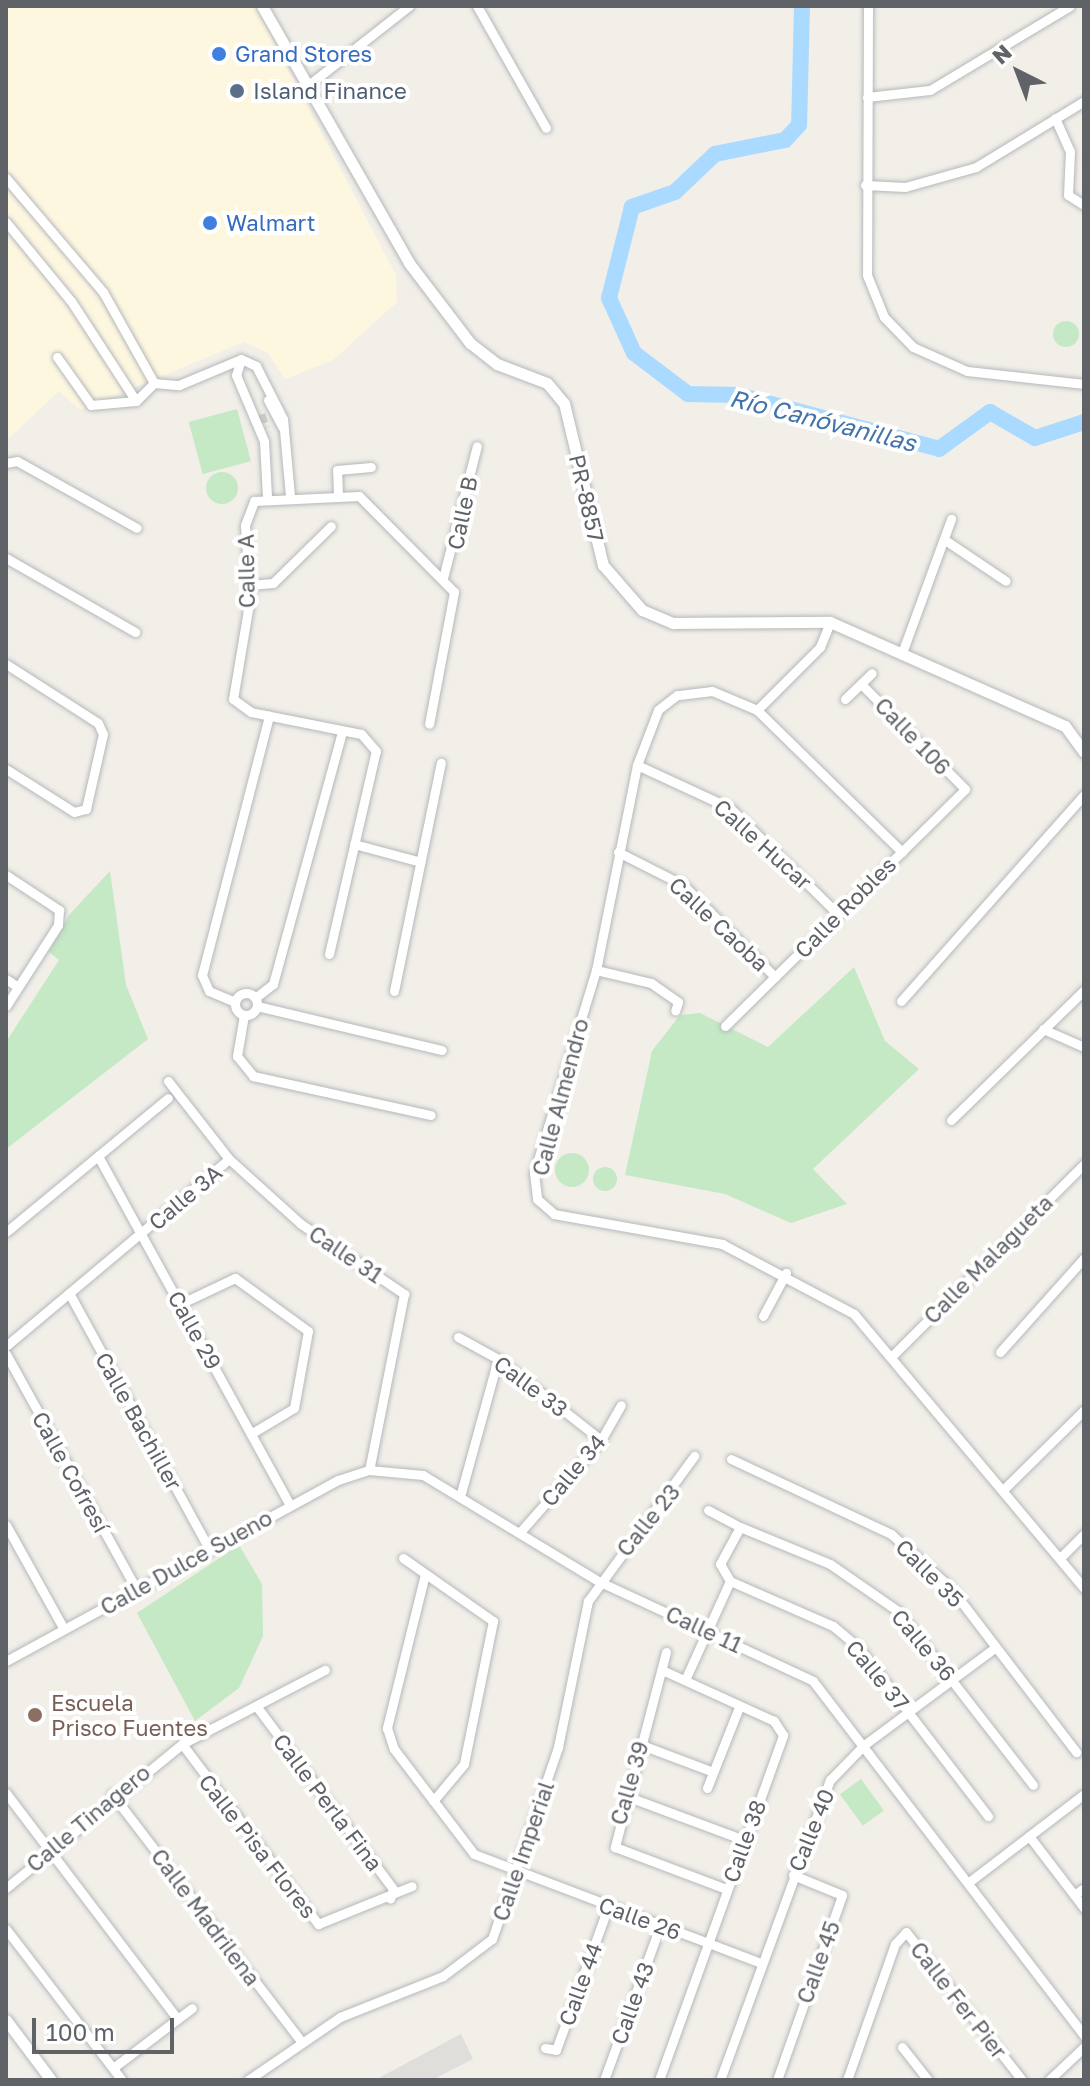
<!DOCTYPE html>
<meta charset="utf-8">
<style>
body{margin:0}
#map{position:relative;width:1090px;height:2086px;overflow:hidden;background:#f1efe8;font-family:"Golos Text",sans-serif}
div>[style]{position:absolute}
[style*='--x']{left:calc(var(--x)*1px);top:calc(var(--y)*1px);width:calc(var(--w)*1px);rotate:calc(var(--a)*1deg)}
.commercial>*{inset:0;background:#fef7e0}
.industrial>*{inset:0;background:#e0deda}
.green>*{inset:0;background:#c5e8c5;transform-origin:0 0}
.round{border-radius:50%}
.river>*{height:16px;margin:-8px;padding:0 8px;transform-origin:8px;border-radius:8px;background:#aadaff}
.minor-tunnel>*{height:9px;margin-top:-4.5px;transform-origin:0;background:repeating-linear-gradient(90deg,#ccccc8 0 9px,transparent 0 13.5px)}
.roads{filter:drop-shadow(0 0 2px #b5b8bc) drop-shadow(0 0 2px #b5b8bc)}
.minor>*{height:9px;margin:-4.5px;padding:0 4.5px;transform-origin:4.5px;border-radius:4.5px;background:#fff}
.minor>.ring{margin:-4.5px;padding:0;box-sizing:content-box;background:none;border:9px solid #fff;border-radius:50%}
.tertiary>*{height:11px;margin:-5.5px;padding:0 5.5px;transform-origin:5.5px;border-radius:5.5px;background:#fff}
.dots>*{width:22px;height:22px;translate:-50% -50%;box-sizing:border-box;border:4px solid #fff;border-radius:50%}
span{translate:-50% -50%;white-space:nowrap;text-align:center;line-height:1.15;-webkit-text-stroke:8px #fff;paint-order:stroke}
.shop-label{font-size:22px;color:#366cbe}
.left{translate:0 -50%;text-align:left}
.service-label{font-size:22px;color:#4e5e75}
.street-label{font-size:22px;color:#5f6368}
.education-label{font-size:22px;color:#785e54}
.water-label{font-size:24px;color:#4174aa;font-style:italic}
.frame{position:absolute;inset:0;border:8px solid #5f6368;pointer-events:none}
.north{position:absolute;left:978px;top:32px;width:80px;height:80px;-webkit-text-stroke:6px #fff;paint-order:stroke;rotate:318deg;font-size:22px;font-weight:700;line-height:32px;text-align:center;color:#5f6368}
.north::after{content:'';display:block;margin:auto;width:28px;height:36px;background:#5f6368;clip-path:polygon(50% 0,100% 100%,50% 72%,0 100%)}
.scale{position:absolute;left:32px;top:2018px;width:142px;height:36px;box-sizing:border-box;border:4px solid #5f6368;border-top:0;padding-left:10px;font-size:24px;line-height:28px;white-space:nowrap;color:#5f6368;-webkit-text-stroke:6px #fff;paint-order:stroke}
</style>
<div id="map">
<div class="commercial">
<i style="clip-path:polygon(6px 6px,255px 6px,396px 275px,397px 302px,333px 360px,285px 379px,268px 353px,244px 342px,80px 410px,59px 391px,6px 441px)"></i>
</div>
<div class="industrial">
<i style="clip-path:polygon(461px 2034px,473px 2059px,432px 2080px,375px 2080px)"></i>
</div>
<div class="green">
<i class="round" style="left:1053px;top:321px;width:26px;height:26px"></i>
<i style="left:237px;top:409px;width:54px;height:50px;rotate:75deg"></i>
<i class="round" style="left:206px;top:472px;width:32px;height:32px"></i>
<i style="clip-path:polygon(110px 871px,126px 985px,148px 1039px,6px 1149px,6px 1042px,59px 960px,49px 952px,69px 915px)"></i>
<i style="clip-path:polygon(854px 967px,885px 1041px,919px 1069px,813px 1169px,847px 1204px,791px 1223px,725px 1194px,625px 1175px,652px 1051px,680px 1015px,700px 1013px,768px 1047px)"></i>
<i class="round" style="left:555px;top:1153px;width:34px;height:34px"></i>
<i class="round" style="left:593px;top:1167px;width:24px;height:24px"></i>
<i style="clip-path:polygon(239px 1545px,262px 1584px,263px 1636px,239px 1688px,195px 1721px,137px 1613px)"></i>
<i style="left:861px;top:1779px;width:39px;height:26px;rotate:54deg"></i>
</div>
<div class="river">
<i style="--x:802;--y:6;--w:119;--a:91.4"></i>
<i style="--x:799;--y:125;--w:21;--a:133"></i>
<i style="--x:785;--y:140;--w:71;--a:168.7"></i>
<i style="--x:715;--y:154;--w:55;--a:136.5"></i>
<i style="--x:675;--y:192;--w:46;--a:160.8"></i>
<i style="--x:632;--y:207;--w:94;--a:104.2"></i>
<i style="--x:609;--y:298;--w:60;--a:65.6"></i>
<i style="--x:634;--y:353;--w:68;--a:37.2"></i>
<i style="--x:688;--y:394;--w:50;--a:1.1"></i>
<i style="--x:738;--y:395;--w:208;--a:15"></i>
<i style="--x:939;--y:449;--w:63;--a:-36"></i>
<i style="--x:990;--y:412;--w:52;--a:30"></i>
<i style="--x:1035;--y:438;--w:52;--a:-18.1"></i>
</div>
<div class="minor-tunnel">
<i style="--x:261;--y:414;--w:14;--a:73"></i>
</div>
<div class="roads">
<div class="minor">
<i style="--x:477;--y:6;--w:140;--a:60.5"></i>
<i style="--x:868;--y:6;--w:269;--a:90.2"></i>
<i style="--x:867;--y:275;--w:45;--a:68"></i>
<i style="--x:884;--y:317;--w:42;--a:46"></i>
<i style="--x:913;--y:347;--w:59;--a:24"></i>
<i style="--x:967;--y:371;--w:118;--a:6.3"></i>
<i style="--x:311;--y:83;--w:125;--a:-38.2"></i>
<i style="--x:867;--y:97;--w:63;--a:-6.3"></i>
<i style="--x:930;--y:90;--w:163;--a:-31"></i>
<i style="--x:1055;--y:118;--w:36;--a:66"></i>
<i style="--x:1070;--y:151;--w:44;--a:92.6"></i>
<i style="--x:1068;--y:195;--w:19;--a:32"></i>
<i style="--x:6;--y:178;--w:150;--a:49.6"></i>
<i style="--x:103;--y:292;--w:104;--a:60.7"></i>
<i style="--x:865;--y:185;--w:40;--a:2.9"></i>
<i style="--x:905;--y:187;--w:74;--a:-15.7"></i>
<i style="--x:976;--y:167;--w:127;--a:-31.4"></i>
<i style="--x:6;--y:222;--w:102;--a:50.6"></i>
<i style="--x:71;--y:301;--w:119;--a:57"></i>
<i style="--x:57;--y:357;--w:59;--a:54.7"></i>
<i style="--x:91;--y:405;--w:45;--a:-5.1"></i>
<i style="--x:136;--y:401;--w:25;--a:-45"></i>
<i style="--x:241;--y:359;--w:17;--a:25"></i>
<i style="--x:256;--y:366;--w:59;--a:63"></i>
<i style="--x:283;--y:419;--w:77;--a:84.8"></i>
<i style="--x:241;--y:359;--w:17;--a:107"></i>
<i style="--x:236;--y:375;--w:72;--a:67"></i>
<i style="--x:264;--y:441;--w:56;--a:86.9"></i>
<i style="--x:154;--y:383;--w:25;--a:5"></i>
<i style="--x:179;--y:385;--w:67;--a:-22.8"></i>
<i style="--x:268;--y:400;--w:32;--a:62"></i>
<i style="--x:6;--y:463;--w:11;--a:-10"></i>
<i style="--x:17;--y:461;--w:137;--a:29.2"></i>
<i style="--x:338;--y:495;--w:25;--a:-92"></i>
<i style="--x:337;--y:470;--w:34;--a:-5"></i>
<i style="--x:945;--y:540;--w:73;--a:33.9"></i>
<i style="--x:6;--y:558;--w:149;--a:29.8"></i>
<i style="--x:443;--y:578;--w:136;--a:-75.6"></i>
<i style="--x:249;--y:585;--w:24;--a:-5"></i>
<i style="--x:273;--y:583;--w:81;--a:-44.5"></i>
<i style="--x:902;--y:653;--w:143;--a:-69.9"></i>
<i style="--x:6;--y:664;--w:109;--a:32.7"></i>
<i style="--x:98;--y:723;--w:12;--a:66"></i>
<i style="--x:103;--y:734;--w:77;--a:102.8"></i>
<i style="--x:86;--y:809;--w:12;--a:166"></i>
<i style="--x:74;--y:812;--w:80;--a:-147.7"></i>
<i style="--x:845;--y:699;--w:37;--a:-44"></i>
<i style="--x:757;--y:710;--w:89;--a:-45"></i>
<i style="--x:820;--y:647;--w:27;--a:-68"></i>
<i style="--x:637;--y:765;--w:102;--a:24.8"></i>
<i style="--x:730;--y:808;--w:151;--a:44.5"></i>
<i style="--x:354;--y:844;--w:69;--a:15"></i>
<i style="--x:618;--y:852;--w:73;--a:26.9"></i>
<i style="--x:683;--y:885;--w:130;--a:45"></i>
<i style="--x:902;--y:852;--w:203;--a:-135.6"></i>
<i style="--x:757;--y:710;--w:49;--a:-157.1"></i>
<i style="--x:712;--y:691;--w:35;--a:173"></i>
<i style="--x:677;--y:695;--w:24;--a:142"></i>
<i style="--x:658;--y:710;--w:59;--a:110.9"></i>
<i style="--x:637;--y:765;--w:209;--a:101.3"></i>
<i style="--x:596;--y:970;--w:212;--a:107"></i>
<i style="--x:534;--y:1173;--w:26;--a:83"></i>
<i style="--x:537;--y:1199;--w:23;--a:41"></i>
<i style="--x:554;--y:1214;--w:171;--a:10.1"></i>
<i style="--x:722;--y:1244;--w:149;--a:27.9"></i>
<i style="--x:854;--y:1314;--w:358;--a:50"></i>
<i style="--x:6;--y:875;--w:64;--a:33.4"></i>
<i style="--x:59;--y:910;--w:15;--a:94"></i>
<i style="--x:58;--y:925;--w:96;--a:122.7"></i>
<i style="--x:329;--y:954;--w:208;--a:-77"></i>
<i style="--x:376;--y:751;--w:23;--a:-131"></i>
<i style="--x:361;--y:734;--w:112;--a:-168.7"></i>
<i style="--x:251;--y:712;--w:22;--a:-144"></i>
<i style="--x:233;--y:699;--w:103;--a:-80.5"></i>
<i style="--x:250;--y:597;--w:72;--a:-94"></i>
<i style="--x:245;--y:525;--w:26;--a:-69"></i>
<i style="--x:254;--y:501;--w:105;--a:-2.7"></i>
<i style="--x:359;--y:496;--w:135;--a:45.3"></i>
<i style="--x:454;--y:592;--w:134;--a:100.7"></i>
<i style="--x:596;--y:970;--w:57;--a:13.3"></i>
<i style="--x:651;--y:983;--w:33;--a:35"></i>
<i style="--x:678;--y:1002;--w:9;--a:108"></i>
<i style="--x:6;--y:979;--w:14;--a:34"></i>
<i style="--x:394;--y:991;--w:233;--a:-78.4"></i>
<i class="ring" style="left:235px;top:993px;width:13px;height:13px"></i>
<i style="--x:255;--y:998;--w:23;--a:-38"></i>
<i style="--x:273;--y:984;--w:262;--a:-74.7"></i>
<i style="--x:901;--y:1001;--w:276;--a:-48.4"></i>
<i style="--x:235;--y:1002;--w:28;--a:-157"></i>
<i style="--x:209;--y:991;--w:17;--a:-114"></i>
<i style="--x:202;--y:975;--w:268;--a:-75.5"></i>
<i style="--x:257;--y:1006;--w:190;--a:13.4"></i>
<i style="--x:244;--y:1015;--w:42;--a:99.7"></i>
<i style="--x:237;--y:1056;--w:26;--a:51"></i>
<i style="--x:253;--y:1076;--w:182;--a:12.4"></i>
<i style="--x:725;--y:1026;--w:337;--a:-44.6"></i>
<i style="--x:965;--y:789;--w:148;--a:-134.7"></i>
<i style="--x:1043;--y:1029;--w:45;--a:23.7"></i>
<i style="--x:168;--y:1081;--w:99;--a:52"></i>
<i style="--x:229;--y:1159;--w:97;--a:42.1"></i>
<i style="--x:301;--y:1224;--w:125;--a:34.2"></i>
<i style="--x:404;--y:1294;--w:179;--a:101.2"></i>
<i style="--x:951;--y:1120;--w:186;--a:-44.3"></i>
<i style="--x:98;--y:1156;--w:398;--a:61.2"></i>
<i style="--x:6;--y:1232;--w:210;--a:-39.6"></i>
<i style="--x:69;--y:1293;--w:292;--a:61.3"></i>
<i style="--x:180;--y:1304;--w:61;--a:-25.3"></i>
<i style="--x:235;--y:1278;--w:90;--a:36"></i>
<i style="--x:308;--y:1331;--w:78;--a:100.3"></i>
<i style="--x:294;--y:1408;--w:49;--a:149.2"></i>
<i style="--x:763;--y:1316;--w:49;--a:-61.9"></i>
<i style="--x:458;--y:1337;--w:46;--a:28.8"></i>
<i style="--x:498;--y:1359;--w:131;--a:38.2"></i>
<i style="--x:6;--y:1346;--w:291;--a:-40"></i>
<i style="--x:1000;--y:1352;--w:126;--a:-48.2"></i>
<i style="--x:6;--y:1354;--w:269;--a:61"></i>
<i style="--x:893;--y:1355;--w:270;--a:-45"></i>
<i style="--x:731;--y:1459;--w:177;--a:25.1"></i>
<i style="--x:891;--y:1534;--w:79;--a:41.9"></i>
<i style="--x:950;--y:1587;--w:208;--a:52.6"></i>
<i style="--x:1005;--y:1488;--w:111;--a:-44.6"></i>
<i style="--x:461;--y:1493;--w:139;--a:-74.6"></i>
<i style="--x:708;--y:1510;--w:36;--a:28"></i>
<i style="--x:6;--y:1525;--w:119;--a:60.9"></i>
<i style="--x:521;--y:1531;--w:121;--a:-48.7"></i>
<i style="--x:601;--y:1440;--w:40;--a:-60.3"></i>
<i style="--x:1061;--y:1557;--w:33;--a:-45"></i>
<i style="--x:403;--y:1558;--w:110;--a:35"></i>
<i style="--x:493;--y:1621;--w:146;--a:101.5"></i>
<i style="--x:464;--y:1764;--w:48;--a:130"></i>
<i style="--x:425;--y:1574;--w:159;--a:103.9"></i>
<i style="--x:387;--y:1728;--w:22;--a:72"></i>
<i style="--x:394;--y:1749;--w:132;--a:52.7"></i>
<i style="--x:474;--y:1854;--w:307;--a:20.8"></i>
<i style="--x:730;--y:1581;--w:112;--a:23.6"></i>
<i style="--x:833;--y:1626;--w:34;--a:40"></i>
<i style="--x:859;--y:1648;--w:212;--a:52.5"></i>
<i style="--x:666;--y:1652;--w:202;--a:104.7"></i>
<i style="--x:615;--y:1847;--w:119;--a:20.7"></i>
<i style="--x:6;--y:1661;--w:378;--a:-28.6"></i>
<i style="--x:338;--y:1480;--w:33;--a:-18"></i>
<i style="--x:369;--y:1470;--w:54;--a:5.3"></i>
<i style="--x:423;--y:1475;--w:205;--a:31.2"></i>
<i style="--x:598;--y:1581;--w:237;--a:24.9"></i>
<i style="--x:813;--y:1681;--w:447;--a:52.6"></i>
<i style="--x:685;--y:1680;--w:109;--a:-65.6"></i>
<i style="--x:730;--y:1581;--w:20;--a:-120"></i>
<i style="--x:720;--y:1564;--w:42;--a:-61.6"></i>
<i style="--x:740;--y:1527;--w:97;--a:22.3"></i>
<i style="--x:830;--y:1564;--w:83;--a:34.7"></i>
<i style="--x:898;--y:1611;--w:220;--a:52.2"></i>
<i style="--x:257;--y:1707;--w:227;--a:53.2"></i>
<i style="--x:393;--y:1889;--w:10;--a:107"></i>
<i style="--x:182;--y:1744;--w:226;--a:52.9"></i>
<i style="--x:318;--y:1924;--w:101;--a:-22"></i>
<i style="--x:639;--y:1744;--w:77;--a:20.6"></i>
<i style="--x:707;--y:1788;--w:87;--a:-68.4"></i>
<i style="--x:6;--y:1793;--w:283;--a:52.8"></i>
<i style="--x:112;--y:1794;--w:310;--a:52.6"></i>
<i style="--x:626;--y:1796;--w:126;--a:20.4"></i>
<i style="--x:1029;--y:1836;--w:91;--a:52.6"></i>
<i style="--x:969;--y:1882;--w:145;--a:-37.4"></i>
<i style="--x:6;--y:1888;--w:227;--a:-39.3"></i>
<i style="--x:182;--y:1744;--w:161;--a:-27.4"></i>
<i style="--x:1074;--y:1895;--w:12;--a:-35"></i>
<i style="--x:6;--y:1929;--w:190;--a:52.5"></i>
<i style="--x:902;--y:2047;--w:42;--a:51.8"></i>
<i style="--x:545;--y:2048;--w:11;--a:10"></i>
<i style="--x:556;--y:2050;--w:152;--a:-70"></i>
<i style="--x:113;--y:2068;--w:99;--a:-37.2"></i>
<i style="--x:248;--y:2080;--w:112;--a:-34.4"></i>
<i style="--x:340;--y:2017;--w:111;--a:-21.7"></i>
<i style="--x:443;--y:1976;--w:61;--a:-37.1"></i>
<i style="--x:492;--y:1939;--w:203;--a:-71"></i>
<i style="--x:558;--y:1747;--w:149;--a:-78.4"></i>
<i style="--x:588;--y:1601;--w:180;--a:-53.8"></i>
<i style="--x:604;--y:2080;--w:164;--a:-70"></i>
<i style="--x:659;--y:2080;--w:367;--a:-70.2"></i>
<i style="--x:783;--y:1735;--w:17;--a:-123"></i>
<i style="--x:774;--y:1721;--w:123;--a:-155.5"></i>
<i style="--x:720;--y:2080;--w:320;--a:-69.9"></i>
<i style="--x:830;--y:1780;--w:49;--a:-45.8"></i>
<i style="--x:864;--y:1745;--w:164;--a:-36.6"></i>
<i style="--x:777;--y:2080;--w:196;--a:-70.6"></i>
<i style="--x:842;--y:1895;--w:53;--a:-157.8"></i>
<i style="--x:847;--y:2080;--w:144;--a:-70.6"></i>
<i style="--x:895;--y:1944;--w:16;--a:-47"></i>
<i style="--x:906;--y:1932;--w:188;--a:51.9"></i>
<i style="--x:1049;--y:2080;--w:48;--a:-43.3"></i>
</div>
<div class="tertiary">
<i style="--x:262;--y:6;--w:296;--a:60.2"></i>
<i style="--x:409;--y:263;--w:101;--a:52.7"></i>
<i style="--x:470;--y:343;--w:34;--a:38"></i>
<i style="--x:497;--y:364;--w:53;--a:20.8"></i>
<i style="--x:547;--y:383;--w:26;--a:50"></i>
<i style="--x:564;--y:403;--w:167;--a:76.5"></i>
<i style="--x:603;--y:565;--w:60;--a:49.1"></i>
<i style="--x:642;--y:610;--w:34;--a:23"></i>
<i style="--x:673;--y:623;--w:157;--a:-0.4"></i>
<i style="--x:830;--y:622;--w:257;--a:23.9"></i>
<i style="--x:1065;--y:726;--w:32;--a:54"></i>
<i style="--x:6;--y:2020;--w:75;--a:53.1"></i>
</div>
</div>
<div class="dots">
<i style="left:219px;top:54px;background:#3f7fe0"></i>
<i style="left:237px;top:91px;background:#5c6f8a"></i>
<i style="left:210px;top:223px;background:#3f7fe0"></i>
<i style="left:35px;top:1715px;background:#8d6e63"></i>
</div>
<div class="shop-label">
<span class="left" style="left:235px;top:54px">Grand Stores</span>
<span class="left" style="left:226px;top:223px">Walmart</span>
</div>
<div class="service-label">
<span class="left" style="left:253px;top:91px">Island Finance</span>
</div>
<div class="street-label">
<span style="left:587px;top:498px;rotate:77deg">PR-8857</span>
<span style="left:462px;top:513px;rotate:-78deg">Calle B</span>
<span style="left:246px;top:571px;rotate:-91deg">Calle A</span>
<span style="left:913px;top:736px;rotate:46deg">Calle 106</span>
<span style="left:763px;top:844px;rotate:42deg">Calle Hucar</span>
<span style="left:845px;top:907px;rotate:-45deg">Calle Robles</span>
<span style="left:719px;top:924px;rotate:43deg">Calle Caoba</span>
<span style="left:560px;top:1097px;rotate:-75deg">Calle Almendro</span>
<span style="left:185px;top:1197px;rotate:-40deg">Calle 3A</span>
<span style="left:346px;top:1254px;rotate:34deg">Calle 31</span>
<span style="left:988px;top:1259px;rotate:-45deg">Calle Malagueta</span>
<span style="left:195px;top:1330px;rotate:61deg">Calle 29</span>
<span style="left:531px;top:1386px;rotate:37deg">Calle 33</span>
<span style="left:139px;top:1421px;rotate:61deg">Calle Bachiller</span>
<span style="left:573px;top:1470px;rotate:-50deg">Calle 34</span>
<span style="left:71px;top:1472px;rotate:61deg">Calle Cofresí</span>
<span style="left:648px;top:1520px;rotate:-51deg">Calle 23</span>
<span style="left:186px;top:1562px;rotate:-29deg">Calle Dulce Sueno</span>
<span style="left:930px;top:1573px;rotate:45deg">Calle 35</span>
<span style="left:704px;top:1629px;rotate:25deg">Calle 11</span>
<span style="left:924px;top:1645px;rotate:50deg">Calle 36</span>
<span style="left:878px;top:1675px;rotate:50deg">Calle 37</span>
<span style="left:629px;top:1783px;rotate:-74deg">Calle 39</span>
<span style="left:328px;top:1802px;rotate:53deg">Calle Perla Fina</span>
<span style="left:88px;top:1818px;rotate:-40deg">Calle Tinagero</span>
<span style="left:811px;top:1830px;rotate:-68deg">Calle 40</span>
<span style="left:744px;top:1841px;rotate:-70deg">Calle 38</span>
<span style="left:258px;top:1846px;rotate:52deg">Calle Pisa Flores</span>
<span style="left:523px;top:1851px;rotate:-71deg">Calle Imperial</span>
<span style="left:206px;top:1917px;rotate:53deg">Calle Madrilena</span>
<span style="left:640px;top:1918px;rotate:20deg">Calle 26</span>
<span style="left:818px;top:1962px;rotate:-70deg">Calle 45</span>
<span style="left:580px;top:1984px;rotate:-70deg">Calle 44</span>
<span style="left:959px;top:2000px;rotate:52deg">Calle Fer Pier</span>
<span style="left:632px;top:2003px;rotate:-70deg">Calle 43</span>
</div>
<div class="education-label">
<span class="left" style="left:51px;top:1715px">Escuela<br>Prisco Fuentes</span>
</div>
<div class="water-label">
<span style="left:823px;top:420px;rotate:14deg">Río Canóvanillas</span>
</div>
<div class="frame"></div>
<div class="north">N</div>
<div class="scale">100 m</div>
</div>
